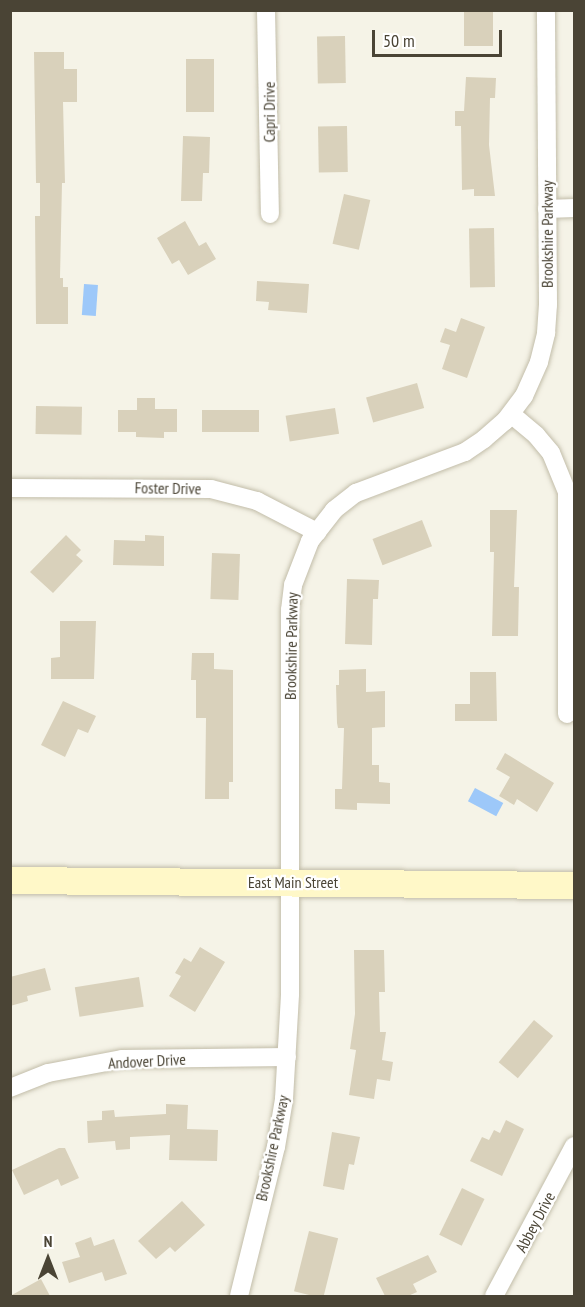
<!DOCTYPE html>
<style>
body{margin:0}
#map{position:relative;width:585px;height:1307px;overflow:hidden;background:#f5f3e7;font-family:"PT Sans Narrow",sans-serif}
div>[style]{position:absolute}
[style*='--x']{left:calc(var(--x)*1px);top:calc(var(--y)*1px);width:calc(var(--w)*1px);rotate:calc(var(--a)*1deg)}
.water>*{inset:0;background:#9dc8f9;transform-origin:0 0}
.building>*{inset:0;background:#d9d1bb;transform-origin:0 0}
.roads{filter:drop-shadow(0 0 2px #c2bda9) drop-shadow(0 0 2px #c2bda9)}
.minor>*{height:18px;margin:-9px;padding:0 9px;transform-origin:9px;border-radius:9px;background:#fff}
.secondary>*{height:27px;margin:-13.5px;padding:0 13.5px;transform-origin:13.5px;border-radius:13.5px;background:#fff8c8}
span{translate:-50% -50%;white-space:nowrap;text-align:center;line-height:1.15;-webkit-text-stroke:4.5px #fff;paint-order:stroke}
.street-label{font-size:16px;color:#4a4435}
.frame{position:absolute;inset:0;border:12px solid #4a4435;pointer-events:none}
.north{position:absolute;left:18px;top:1229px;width:60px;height:60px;-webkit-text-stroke:4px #fff;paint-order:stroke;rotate:0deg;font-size:16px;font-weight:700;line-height:24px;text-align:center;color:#4a4435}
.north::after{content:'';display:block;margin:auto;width:21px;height:27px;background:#4a4435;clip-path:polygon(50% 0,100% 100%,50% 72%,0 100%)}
.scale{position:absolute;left:372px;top:30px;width:130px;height:27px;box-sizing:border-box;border:3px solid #4a4435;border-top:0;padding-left:8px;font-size:18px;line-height:21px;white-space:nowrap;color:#4a4435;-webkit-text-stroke:4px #fff;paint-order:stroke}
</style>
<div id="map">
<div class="water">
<i style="left:84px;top:284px;width:14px;height:31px;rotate:4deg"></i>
<i style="left:475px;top:788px;width:32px;height:15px;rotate:28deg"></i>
</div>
<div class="building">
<i style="left:464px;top:10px;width:29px;height:36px"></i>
<i style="left:345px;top:36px;width:47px;height:28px;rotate:89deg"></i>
<i style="clip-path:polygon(34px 52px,64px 52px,64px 69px,77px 69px,77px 102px,63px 102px,65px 183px,62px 183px,60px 278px,63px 278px,63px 287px,68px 287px,68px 324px,36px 324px,35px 216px,40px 216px,40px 183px,36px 183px)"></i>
<i style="left:214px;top:59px;width:53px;height:28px;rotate:90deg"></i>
<i style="clip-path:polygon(466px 77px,496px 78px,495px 98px,490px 98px,489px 145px,495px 196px,474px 196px,474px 189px,462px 190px,461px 126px,455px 126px,455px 111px,464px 111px)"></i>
<i style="left:347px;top:126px;width:46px;height:29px;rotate:89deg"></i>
<i style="clip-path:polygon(183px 136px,210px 137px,209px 173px,203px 173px,202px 201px,181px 201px)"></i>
<i style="left:344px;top:194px;width:27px;height:51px;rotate:13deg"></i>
<i style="clip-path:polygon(185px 221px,199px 246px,206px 242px,216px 259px,188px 275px,179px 260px,172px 264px,157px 238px)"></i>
<i style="left:494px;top:228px;width:59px;height:25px;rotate:89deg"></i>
<i style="clip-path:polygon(257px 281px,309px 284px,307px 313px,268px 310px,269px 302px,256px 301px)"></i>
<i style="clip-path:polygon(461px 318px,485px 327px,467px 378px,442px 369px,450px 345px,440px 342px,445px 328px,456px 332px)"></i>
<i style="left:417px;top:383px;width:26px;height:53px;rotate:74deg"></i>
<i style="clip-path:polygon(137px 398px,155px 398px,155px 409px,177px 409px,177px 432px,164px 432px,164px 438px,136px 437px,136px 432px,118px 432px,118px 410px,137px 410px)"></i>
<i style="left:36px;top:406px;width:46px;height:28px;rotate:1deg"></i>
<i style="left:335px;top:408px;width:26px;height:50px;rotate:81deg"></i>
<i style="left:259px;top:410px;width:22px;height:57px;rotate:90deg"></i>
<i style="clip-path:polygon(490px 510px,517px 510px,514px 587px,519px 587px,518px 636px,492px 636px,494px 552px,490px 552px)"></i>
<i style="left:422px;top:520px;width:28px;height:53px;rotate:69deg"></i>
<i style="clip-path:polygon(66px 535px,81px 550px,76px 555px,83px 561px,53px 593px,30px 572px)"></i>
<i style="clip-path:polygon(145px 535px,164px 536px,164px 566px,113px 565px,114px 540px,145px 541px)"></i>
<i style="left:212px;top:553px;width:28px;height:46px;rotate:2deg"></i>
<i style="clip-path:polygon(347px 579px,379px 580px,378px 599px,373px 599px,372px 645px,345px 644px)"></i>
<i style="clip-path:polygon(60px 621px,96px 621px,94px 679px,51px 679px,51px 658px,60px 657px)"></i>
<i style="clip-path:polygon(192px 653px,214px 653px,214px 669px,233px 670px,233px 782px,229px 782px,229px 799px,205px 799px,206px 718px,196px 718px,196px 680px,191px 680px)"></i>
<i style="clip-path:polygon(366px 669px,366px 692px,385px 691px,385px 727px,372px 728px,372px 765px,379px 765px,379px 782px,390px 783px,390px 804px,357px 803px,357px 810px,335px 809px,335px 789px,342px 789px,344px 728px,338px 728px,337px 723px,336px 685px,339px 685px,339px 670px)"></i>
<i style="clip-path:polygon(470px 672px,496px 672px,497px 721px,455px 721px,455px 704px,470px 704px)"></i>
<i style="clip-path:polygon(63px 701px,96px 716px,88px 733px,78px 729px,65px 757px,41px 745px)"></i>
<i style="clip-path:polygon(505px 753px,554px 783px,537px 812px,517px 799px,514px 805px,499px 796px,510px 777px,496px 769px)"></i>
<i style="clip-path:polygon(200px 947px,225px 962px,195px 1012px,169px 996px,181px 976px,175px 973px,184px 958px,191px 962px)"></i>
<i style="clip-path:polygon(354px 950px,384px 950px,385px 992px,379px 992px,380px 1032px,386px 1032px,382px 1060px,393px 1062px,390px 1081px,377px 1079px,374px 1099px,349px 1095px,356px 1050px,350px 1049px,355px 1014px)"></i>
<i style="clip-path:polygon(45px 968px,51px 990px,27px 996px,28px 1001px,10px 1006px,10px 977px)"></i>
<i style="left:139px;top:977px;width:30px;height:65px;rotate:81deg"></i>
<i style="left:534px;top:1020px;width:25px;height:55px;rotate:40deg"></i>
<i style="clip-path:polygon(166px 1104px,188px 1105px,187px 1129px,218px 1130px,217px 1161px,169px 1160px,170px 1135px,130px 1137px,130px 1149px,116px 1150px,115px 1141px,88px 1143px,87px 1121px,102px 1120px,102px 1111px,114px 1110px,115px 1117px,166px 1114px)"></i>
<i style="clip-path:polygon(506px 1120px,524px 1129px,502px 1176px,470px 1161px,482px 1137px,489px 1140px,494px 1130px,500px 1133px)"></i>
<i style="clip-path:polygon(332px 1132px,360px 1137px,354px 1165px,349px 1164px,344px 1190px,323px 1186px)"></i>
<i style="clip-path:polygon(59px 1148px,65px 1148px,79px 1178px,61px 1186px,58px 1179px,24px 1195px,12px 1170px)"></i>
<i style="left:462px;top:1188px;width:25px;height:52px;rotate:26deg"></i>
<i style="clip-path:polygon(182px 1201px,205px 1225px,175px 1252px,170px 1247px,156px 1259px,138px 1241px)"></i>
<i style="left:309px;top:1231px;width:30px;height:62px;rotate:14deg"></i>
<i style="clip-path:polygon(91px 1237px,94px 1246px,114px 1239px,127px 1274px,105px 1281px,102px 1272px,69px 1283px,62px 1262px,80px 1257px,75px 1243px)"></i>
<i style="clip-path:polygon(428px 1255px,437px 1272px,413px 1284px,417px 1292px,408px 1296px,385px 1296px,376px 1278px)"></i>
<i style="clip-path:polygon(41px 1279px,50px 1296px,10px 1296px)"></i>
</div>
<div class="roads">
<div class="minor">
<i style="--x:266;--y:10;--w:204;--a:88.9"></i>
<i style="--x:547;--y:209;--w:27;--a:-2"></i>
<i style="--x:511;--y:414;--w:33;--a:40"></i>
<i style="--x:536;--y:435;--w:23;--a:50"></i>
<i style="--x:551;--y:453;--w:42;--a:67.7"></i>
<i style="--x:567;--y:492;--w:222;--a:90"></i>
<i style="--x:10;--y:488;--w:201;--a:0.3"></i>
<i style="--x:211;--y:489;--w:48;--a:14.6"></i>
<i style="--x:257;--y:501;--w:68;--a:27.3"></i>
<i style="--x:10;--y:1088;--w:41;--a:-21.5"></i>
<i style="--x:48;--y:1073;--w:75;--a:-10.7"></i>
<i style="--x:122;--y:1059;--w:165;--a:-0.7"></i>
<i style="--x:239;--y:1296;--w:154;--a:-76.1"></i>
<i style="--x:276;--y:1147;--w:49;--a:-80.5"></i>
<i style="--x:284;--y:1099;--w:105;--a:-86.7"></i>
<i style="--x:290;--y:994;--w:384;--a:-90"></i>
<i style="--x:290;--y:610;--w:25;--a:-83"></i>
<i style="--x:293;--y:585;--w:47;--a:-68.9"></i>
<i style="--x:310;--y:541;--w:39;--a:-52"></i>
<i style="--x:334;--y:510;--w:28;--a:-38"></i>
<i style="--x:356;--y:493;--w:116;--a:-20.6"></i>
<i style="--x:465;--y:452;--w:23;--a:-34"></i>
<i style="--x:484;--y:439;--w:28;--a:-41"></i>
<i style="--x:505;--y:421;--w:31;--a:-53"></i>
<i style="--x:524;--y:396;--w:37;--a:-66"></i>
<i style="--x:539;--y:362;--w:30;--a:-76"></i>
<i style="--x:546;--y:333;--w:28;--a:-86"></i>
<i style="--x:548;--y:305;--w:295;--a:-90.4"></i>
<i style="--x:494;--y:1296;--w:170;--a:-61.9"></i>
</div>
<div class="secondary">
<i style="--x:10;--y:880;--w:564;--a:0.51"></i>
</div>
</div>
<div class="street-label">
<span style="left:269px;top:112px;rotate:-90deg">Capri Drive</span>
<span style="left:547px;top:234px;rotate:-90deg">Brookshire Parkway</span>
<span style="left:168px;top:488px;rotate:1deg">Foster Drive</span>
<span style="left:291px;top:646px;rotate:-89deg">Brookshire Parkway</span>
<span style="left:293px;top:882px">East Main Street</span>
<span style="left:147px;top:1061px;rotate:-3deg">Andover Drive</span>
<span style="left:272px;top:1148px;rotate:-78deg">Brookshire Parkway</span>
<span style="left:535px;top:1222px;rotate:-62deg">Abbey Drive</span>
</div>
<div class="frame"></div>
<div class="north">N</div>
<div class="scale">50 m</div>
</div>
